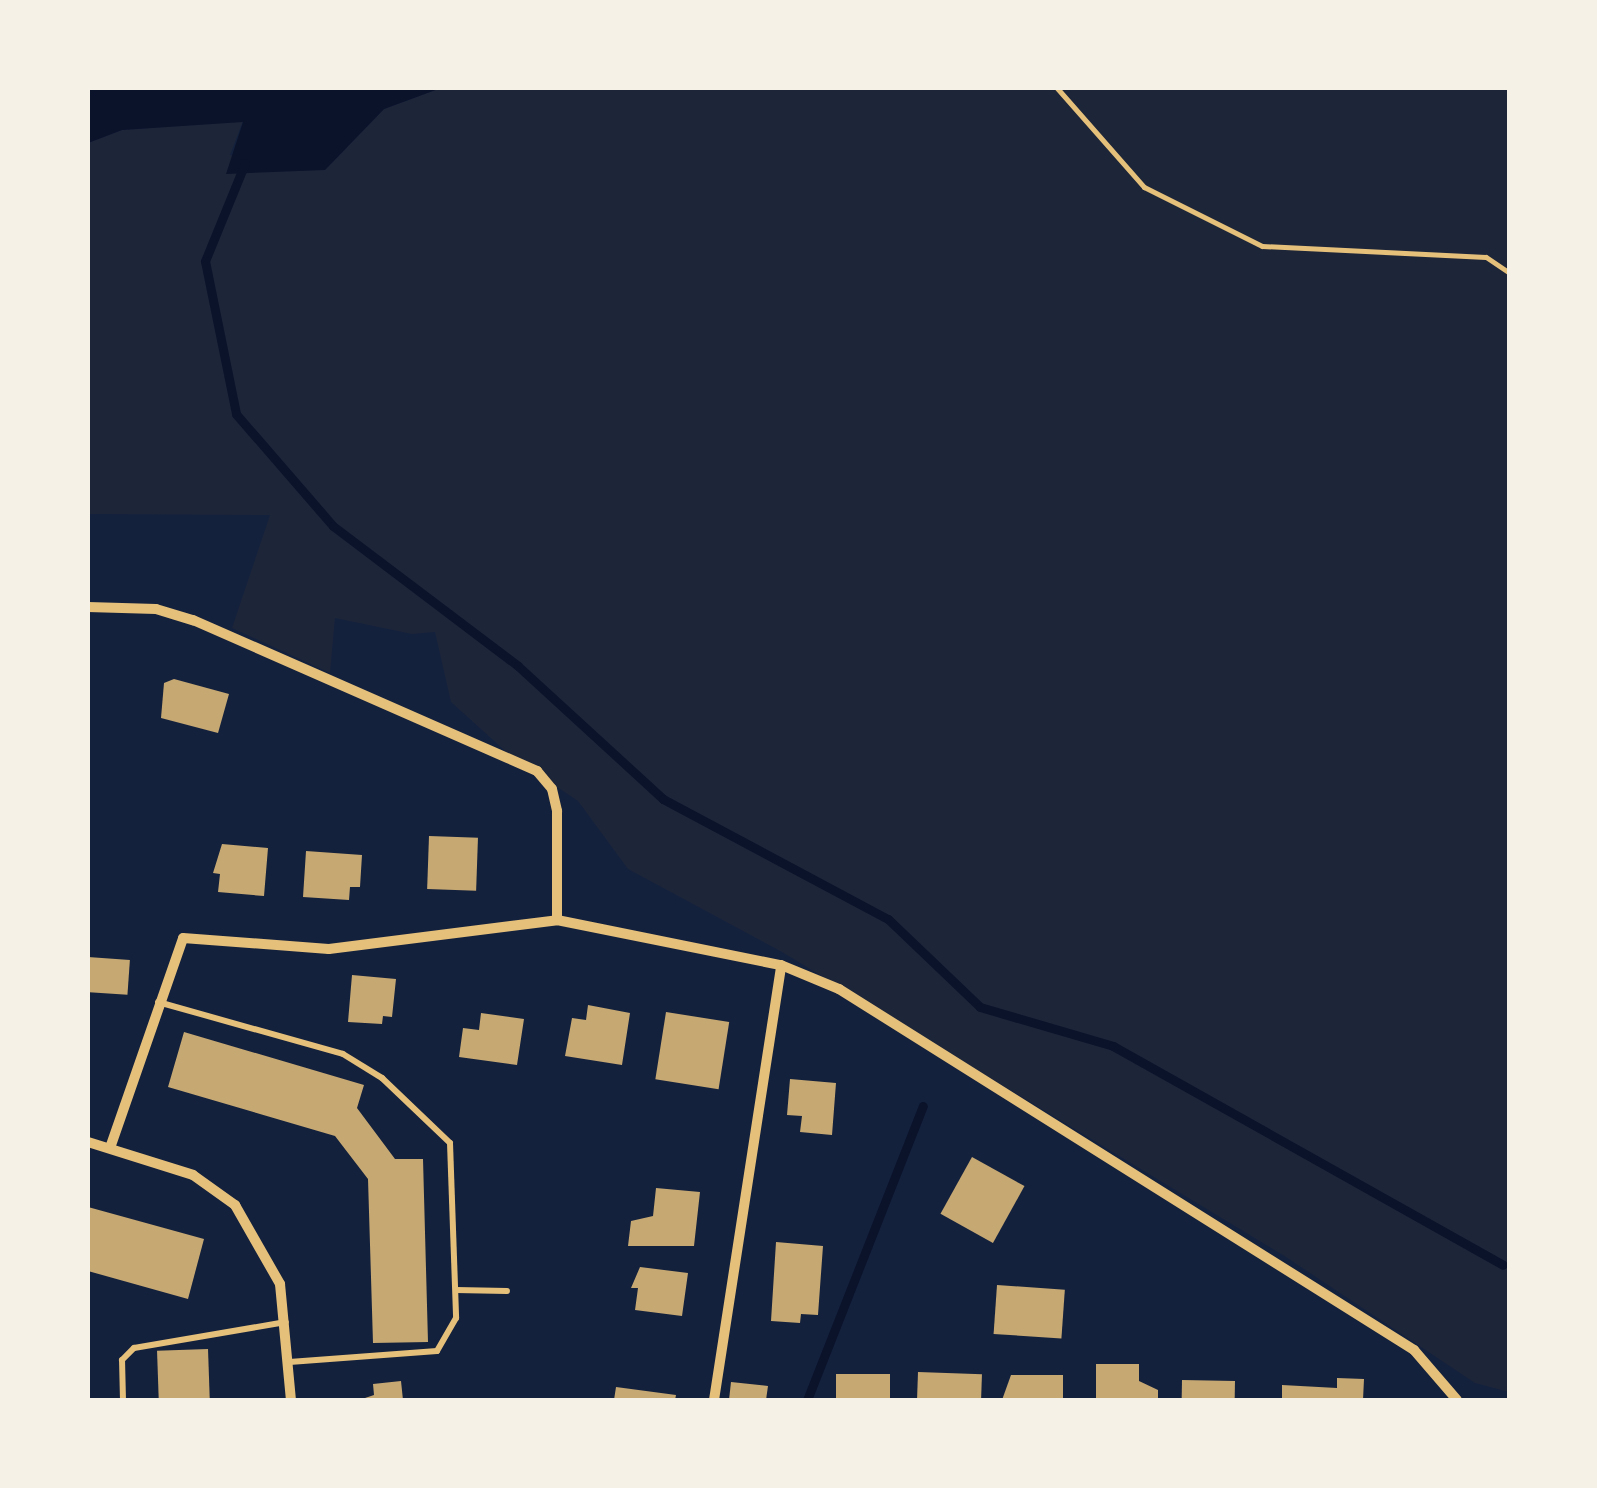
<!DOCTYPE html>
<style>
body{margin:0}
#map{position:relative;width:1597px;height:1488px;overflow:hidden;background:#14213d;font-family:"DejaVu Sans",sans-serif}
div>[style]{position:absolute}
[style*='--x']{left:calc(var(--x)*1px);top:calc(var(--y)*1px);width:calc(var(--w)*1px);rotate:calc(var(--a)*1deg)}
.green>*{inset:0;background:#1d2539}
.water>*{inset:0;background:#0b132b}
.stream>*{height:9px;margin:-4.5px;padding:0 4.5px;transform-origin:4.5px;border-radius:4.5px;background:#0b132b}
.building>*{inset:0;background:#c6a872;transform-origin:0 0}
.path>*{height:5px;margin:-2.5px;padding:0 2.5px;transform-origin:2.5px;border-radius:2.5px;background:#e5c07b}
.service>*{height:6px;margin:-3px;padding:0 3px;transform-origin:3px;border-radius:3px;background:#e5c07b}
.minor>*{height:10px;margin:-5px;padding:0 5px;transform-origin:5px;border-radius:5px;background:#e5c07b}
span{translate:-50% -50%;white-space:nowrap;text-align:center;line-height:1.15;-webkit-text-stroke:9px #f6f1e7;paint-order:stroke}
.frame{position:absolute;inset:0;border:90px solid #f6f1e7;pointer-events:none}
</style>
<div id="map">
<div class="green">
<i style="clip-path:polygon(441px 88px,1509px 88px,1509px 1392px,1475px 1383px,1286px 1257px,782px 952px,628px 869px,578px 801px,512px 757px,451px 702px,435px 632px,412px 634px,335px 618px,330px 673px,232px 628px,270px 515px,88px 514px,88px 143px,122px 130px,243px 121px,230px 155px,325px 170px,384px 109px)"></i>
</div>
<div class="water">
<i style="clip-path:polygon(88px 88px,441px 88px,384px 109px,325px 170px,226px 174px,243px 122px,122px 130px,88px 143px)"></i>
</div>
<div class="stream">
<i style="--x:245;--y:163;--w:106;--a:112.2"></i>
<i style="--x:205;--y:261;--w:156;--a:78.5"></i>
<i style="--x:236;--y:414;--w:148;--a:49.1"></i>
<i style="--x:333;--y:526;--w:232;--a:37.1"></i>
<i style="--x:518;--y:666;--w:197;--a:42.5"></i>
<i style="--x:663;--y:799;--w:255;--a:28.1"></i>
<i style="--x:888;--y:919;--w:127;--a:43.7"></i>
<i style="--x:980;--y:1007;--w:139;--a:16.3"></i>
<i style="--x:1113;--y:1046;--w:447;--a:29.3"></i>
<i style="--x:807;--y:1400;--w:316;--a:-68.5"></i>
</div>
<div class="building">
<i style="clip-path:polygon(174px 679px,229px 694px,218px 733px,161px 718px,164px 683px)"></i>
<i style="left:429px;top:836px;width:49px;height:53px;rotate:2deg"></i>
<i style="clip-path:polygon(222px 844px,268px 848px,264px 896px,218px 892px,220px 874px,213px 873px)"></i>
<i style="clip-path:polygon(306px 851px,362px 855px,360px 887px,350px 887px,349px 900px,303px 897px)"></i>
<i style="left:88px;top:957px;width:42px;height:35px;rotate:4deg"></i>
<i style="clip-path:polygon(352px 975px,396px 979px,392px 1017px,383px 1016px,382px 1024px,348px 1022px)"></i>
<i style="clip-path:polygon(588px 1005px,630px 1013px,622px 1065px,565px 1056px,572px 1018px,586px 1020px)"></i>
<i style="left:666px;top:1012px;width:64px;height:68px;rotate:9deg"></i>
<i style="clip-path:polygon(481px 1013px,524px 1019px,517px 1065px,459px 1057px,463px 1028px,479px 1030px)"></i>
<i style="clip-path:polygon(184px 1032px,364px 1085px,357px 1108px,395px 1159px,423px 1159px,428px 1342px,373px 1343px,368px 1179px,335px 1136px,168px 1087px)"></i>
<i style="clip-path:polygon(790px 1079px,836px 1083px,832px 1135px,800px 1132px,802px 1116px,787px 1115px)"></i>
<i style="left:972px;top:1157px;width:60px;height:65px;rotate:29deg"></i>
<i style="clip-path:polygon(656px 1188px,700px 1192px,694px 1246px,628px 1246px,631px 1221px,653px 1216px)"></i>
<i style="clip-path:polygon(88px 1207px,204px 1239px,188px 1299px,88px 1271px)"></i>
<i style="clip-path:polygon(776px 1242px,823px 1246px,818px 1315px,801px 1314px,800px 1323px,771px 1321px)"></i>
<i style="clip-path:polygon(640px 1267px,688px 1273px,682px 1316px,635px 1310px,638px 1288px,631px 1288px)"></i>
<i style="left:997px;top:1285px;width:68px;height:49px;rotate:4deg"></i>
<i style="left:208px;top:1349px;width:51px;height:51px;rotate:88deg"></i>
<i style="clip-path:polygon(1096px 1364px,1139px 1364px,1139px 1381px,1158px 1390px,1158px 1400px,1096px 1400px)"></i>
<i style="left:918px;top:1372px;width:64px;height:28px;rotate:2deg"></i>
<i style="left:836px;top:1374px;width:54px;height:26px"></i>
<i style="clip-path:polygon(1011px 1375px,1063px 1375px,1063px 1400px,1002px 1400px)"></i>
<i style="clip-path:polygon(1337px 1378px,1364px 1379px,1363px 1400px,1282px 1400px,1282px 1385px,1337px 1388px)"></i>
<i style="left:1182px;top:1380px;width:53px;height:20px;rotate:1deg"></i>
<i style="clip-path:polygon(401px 1381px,403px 1400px,359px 1400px,374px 1395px,373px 1384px)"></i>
<i style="clip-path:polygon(731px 1382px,768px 1386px,766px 1400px,729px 1400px)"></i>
<i style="clip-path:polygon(616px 1387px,676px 1395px,675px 1400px,614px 1400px)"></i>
</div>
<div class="path">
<i style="--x:1057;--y:88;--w:132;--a:48.7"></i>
<i style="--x:1144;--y:187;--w:132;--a:26.6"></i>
<i style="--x:1262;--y:246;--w:224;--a:2.8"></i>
<i style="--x:1486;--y:257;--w:29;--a:34"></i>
</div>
<div class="service">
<i style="--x:158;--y:1002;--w:192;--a:15.7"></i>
<i style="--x:343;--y:1054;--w:46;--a:31.6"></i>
<i style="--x:382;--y:1078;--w:94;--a:43.7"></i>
<i style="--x:450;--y:1143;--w:175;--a:88"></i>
<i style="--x:456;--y:1318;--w:38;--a:120"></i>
<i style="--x:437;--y:1351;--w:148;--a:175.7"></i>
<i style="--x:456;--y:1290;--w:51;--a:1.1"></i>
<i style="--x:123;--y:1400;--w:40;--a:-91.4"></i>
<i style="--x:122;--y:1360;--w:17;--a:-45"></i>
<i style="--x:134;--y:1348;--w:154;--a:-9.7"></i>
</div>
<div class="minor">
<i style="--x:88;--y:607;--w:68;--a:1.7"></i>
<i style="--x:156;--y:609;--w:39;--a:17"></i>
<i style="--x:193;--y:620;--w:376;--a:23.7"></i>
<i style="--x:537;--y:771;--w:23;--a:50"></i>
<i style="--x:552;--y:789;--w:23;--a:77"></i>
<i style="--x:557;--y:811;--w:109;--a:90"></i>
<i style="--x:88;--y:1142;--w:110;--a:17.4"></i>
<i style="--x:193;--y:1175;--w:52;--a:35.5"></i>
<i style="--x:235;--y:1205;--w:91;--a:60.3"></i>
<i style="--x:280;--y:1284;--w:117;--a:84.6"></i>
<i style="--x:110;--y:1148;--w:222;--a:-70.8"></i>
<i style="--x:183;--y:938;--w:146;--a:4.3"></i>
<i style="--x:329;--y:949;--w:230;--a:-7.2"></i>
<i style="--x:557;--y:920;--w:228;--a:11.4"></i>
<i style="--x:781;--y:965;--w:63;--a:22.5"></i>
<i style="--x:839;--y:989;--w:679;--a:32.12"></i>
<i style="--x:1414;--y:1350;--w:66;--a:49.3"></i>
<i style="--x:714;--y:1400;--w:440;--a:-81.2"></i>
</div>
<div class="frame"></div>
</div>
